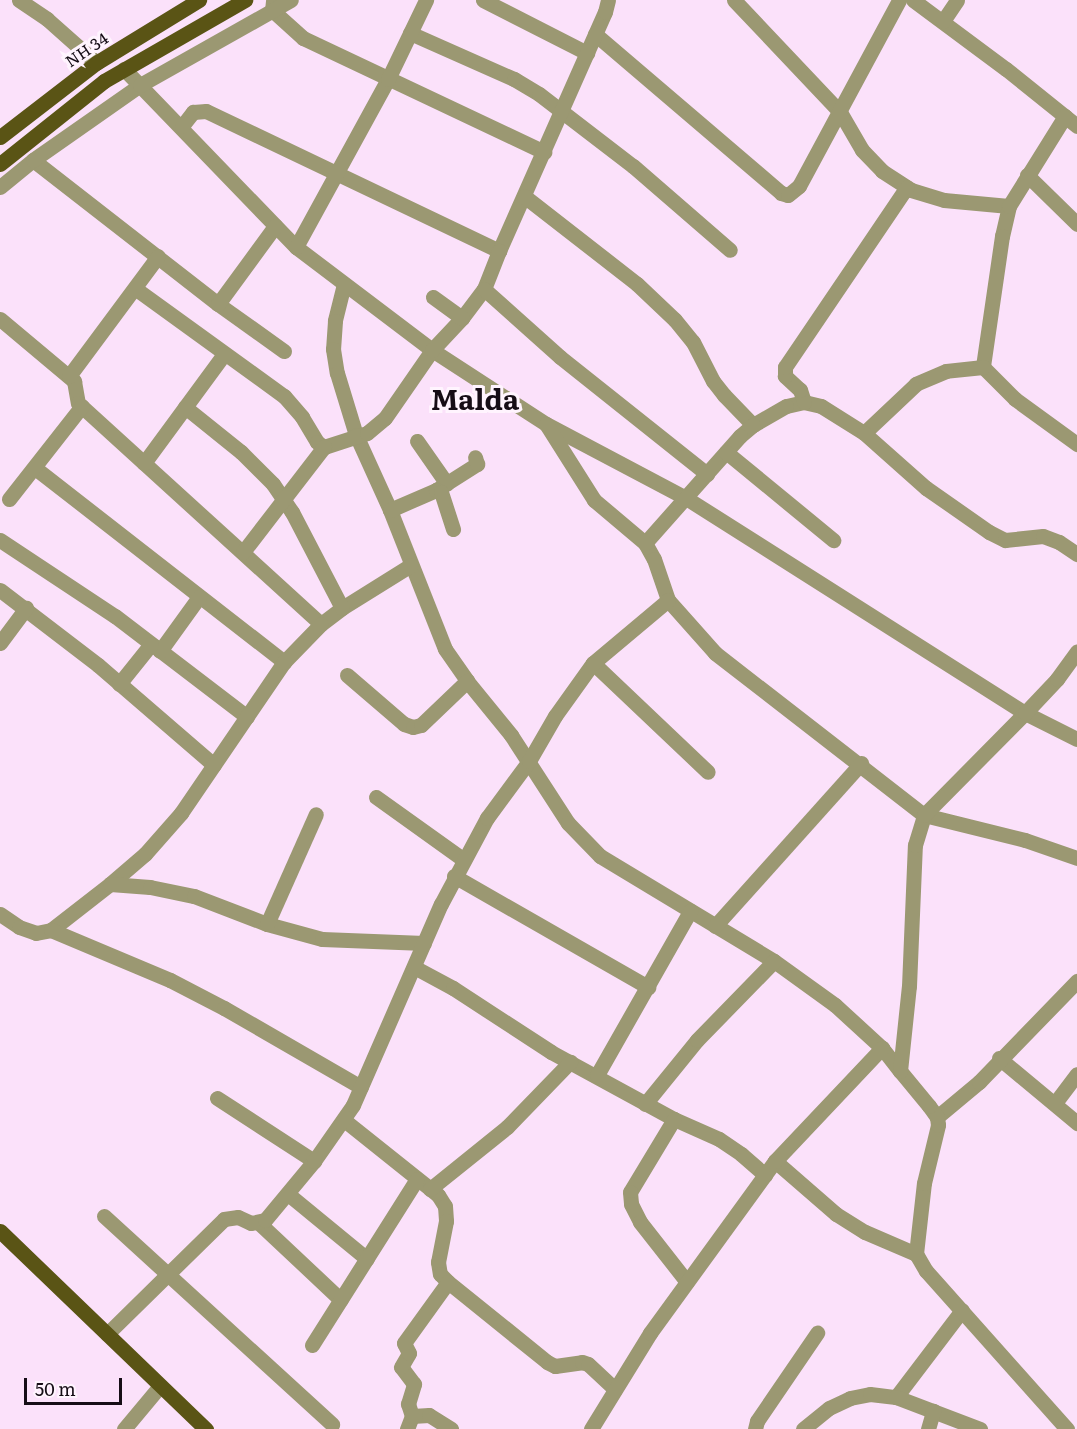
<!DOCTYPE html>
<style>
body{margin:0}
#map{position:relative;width:1077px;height:1429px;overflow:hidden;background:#fbe1fa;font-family:Literata,serif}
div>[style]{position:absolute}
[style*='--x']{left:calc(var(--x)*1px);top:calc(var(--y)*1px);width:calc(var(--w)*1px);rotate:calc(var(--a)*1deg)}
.minor>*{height:15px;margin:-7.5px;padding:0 7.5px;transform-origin:7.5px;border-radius:7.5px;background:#9b9872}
.major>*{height:15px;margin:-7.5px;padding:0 7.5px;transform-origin:7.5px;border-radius:7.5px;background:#5a5415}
span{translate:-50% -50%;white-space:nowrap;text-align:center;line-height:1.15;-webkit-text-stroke:6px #fff4fe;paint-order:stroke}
.street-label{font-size:16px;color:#160d16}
.town-label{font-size:28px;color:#160d16;font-weight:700}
.scale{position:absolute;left:24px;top:1378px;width:98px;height:27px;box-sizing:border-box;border:3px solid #160d16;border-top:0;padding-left:8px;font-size:18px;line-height:21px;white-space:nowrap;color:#160d16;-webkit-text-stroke:4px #fff4fe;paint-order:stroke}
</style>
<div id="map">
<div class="minor">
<i style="--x:19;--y:0;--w:34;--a:34"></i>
<i style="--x:47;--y:19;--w:60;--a:41.6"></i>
<i style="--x:483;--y:0;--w:117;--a:27"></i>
<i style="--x:734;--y:0;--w:154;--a:46.6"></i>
<i style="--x:840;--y:112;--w:44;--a:59.9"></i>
<i style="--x:862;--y:150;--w:29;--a:46"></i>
<i style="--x:882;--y:171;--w:35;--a:33"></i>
<i style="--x:911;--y:190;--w:34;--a:17"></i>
<i style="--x:944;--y:200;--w:65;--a:5.3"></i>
<i style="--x:1009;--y:206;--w:31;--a:103"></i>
<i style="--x:1002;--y:236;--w:132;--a:98.3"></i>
<i style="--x:983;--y:367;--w:45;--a:45"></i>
<i style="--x:1015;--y:399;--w:77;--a:36"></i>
<i style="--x:913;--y:0;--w:116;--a:36.6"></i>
<i style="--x:1006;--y:69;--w:91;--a:38.8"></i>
<i style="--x:273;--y:1;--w:9;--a:96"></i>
<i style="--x:272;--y:10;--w:42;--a:42.1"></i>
<i style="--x:303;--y:38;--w:267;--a:25.3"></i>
<i style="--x:943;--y:21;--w:25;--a:-56"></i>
<i style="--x:410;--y:33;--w:114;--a:23.9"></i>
<i style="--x:514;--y:79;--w:29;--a:31"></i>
<i style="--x:539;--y:94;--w:118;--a:37.5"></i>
<i style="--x:633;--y:166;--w:128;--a:40.9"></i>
<i style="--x:595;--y:34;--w:245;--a:40.5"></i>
<i style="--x:781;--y:193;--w:7;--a:16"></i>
<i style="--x:788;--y:195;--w:14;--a:-39"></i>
<i style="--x:799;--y:186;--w:211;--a:-61.7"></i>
<i style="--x:124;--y:69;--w:248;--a:46"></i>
<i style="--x:296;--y:247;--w:171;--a:37.1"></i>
<i style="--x:432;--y:350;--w:136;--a:33"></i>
<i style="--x:546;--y:424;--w:158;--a:27.9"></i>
<i style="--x:686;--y:498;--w:401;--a:32.4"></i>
<i style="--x:1025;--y:713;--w:58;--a:26.6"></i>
<i style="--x:182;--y:126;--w:18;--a:-52"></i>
<i style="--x:193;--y:112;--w:13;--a:-4"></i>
<i style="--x:206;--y:111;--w:325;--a:25.5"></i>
<i style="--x:499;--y:251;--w:261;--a:-66.1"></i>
<i style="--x:605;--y:12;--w:12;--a:-76"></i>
<i style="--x:33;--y:160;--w:234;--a:37.9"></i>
<i style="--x:218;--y:304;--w:81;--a:35.5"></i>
<i style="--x:1027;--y:175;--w:70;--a:44.4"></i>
<i style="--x:0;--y:187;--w:43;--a:-39.3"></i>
<i style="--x:33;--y:160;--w:131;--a:-35"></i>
<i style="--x:140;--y:85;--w:173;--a:-29.4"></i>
<i style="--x:524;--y:196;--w:143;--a:37.9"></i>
<i style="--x:637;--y:284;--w:52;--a:43.5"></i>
<i style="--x:675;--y:320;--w:28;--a:51"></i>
<i style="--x:693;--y:342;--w:44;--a:62.9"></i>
<i style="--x:713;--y:381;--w:18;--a:52"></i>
<i style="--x:724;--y:395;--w:42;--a:46"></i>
<i style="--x:1009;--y:206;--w:106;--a:-58.1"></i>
<i style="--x:296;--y:247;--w:192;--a:-61.3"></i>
<i style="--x:388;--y:79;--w:88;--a:-64.3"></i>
<i style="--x:344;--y:284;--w:38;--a:104"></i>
<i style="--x:335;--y:321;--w:28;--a:94"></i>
<i style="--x:333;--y:349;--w:24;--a:81"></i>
<i style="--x:337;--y:373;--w:65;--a:73"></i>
<i style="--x:356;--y:435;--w:82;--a:65.6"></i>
<i style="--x:390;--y:510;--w:149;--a:68.4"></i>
<i style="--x:445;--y:649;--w:39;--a:55"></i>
<i style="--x:467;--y:681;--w:70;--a:50.8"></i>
<i style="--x:511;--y:735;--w:105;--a:57.1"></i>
<i style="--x:568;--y:823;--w:46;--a:45.9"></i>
<i style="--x:600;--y:856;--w:203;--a:31.1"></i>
<i style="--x:774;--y:961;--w:75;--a:35.8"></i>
<i style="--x:835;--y:1005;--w:64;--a:42.5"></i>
<i style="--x:882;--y:1048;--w:29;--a:52"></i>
<i style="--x:136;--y:289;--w:183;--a:35.9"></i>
<i style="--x:284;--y:396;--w:28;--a:49"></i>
<i style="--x:302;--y:417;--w:29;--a:59"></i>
<i style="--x:317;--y:442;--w:9;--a:36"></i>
<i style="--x:324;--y:447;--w:45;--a:-18"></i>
<i style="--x:367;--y:433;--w:23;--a:-40"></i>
<i style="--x:385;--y:418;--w:83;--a:-55.3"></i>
<i style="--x:432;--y:350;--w:44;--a:-46.8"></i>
<i style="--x:462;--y:318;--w:36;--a:-53"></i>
<i style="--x:484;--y:289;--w:41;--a:-68.5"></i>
<i style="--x:484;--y:289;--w:102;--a:41.8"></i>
<i style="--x:560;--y:357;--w:188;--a:38.5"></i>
<i style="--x:433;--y:297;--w:36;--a:36"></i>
<i style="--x:218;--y:304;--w:97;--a:-53.8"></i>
<i style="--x:0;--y:319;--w:97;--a:40"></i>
<i style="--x:74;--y:381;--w:22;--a:80"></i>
<i style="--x:78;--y:403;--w:328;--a:42.3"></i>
<i style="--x:321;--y:624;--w:26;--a:-37"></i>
<i style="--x:342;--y:608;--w:81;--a:-31.9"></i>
<i style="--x:983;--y:367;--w:37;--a:174"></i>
<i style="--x:946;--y:371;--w:33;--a:157"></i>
<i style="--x:916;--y:384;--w:71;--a:136.7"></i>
<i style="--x:864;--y:433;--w:51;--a:-147.9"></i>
<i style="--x:821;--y:406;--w:17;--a:-167"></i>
<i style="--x:804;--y:402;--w:18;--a:167"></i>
<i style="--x:786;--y:406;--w:38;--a:150"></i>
<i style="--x:753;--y:425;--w:17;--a:140"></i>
<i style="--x:740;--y:436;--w:143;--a:131.6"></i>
<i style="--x:645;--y:543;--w:18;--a:61"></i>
<i style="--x:654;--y:559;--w:43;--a:71.1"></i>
<i style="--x:668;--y:600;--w:71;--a:48.4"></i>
<i style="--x:715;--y:653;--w:264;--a:37.8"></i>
<i style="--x:924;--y:815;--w:104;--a:13.9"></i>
<i style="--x:1025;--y:840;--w:55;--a:19.1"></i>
<i style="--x:69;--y:376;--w:149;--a:-53.4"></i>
<i style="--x:804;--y:402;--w:13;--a:-108"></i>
<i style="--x:800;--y:390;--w:21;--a:-137"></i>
<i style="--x:785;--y:376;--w:9;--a:-90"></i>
<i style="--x:785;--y:367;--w:217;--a:-55.9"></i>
<i style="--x:185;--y:407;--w:72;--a:38.8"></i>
<i style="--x:241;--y:452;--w:45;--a:45"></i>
<i style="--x:273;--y:484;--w:34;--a:56"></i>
<i style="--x:292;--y:512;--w:108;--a:62.5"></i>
<i style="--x:546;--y:424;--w:90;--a:57.7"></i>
<i style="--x:594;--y:500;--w:67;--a:40.1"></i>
<i style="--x:864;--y:433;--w:83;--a:41.6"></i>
<i style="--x:926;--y:488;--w:77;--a:34.9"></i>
<i style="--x:989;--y:532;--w:18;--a:27"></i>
<i style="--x:1005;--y:540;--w:38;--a:-6"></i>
<i style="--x:1043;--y:536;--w:17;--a:21"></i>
<i style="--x:1059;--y:542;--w:22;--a:34"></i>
<i style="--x:417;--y:441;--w:52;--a:55.1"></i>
<i style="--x:726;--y:452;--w:139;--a:39.4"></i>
<i style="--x:144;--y:463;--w:135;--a:-53.7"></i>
<i style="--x:35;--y:468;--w:316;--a:37.9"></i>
<i style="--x:436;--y:490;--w:49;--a:-32.4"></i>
<i style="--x:477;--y:464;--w:7;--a:-106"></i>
<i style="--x:9;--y:499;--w:118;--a:-51.9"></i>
<i style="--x:390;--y:510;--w:50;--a:-23.5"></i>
<i style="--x:436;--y:490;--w:5;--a:22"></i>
<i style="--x:441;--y:492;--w:39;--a:72"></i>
<i style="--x:0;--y:540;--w:138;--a:33.5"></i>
<i style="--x:115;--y:616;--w:166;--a:37.4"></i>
<i style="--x:243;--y:552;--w:133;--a:-52.4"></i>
<i style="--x:0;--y:590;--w:123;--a:37.4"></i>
<i style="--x:98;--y:665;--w:153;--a:40.8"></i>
<i style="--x:0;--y:643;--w:44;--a:-53.4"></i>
<i style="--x:160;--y:651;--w:67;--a:-54.2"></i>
<i style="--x:593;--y:663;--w:158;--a:43.5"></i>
<i style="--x:347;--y:675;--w:75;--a:40.7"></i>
<i style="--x:404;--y:724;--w:9;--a:18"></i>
<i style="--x:413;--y:727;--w:8;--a:-14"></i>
<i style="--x:421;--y:725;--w:64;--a:-43.7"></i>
<i style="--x:119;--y:684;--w:51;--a:-51.3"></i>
<i style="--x:376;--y:797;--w:108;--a:35.6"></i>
<i style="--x:454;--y:876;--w:224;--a:29.8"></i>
<i style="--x:110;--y:884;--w:46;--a:-40.6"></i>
<i style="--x:145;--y:854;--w:55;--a:-48.7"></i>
<i style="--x:181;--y:813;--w:183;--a:-55.7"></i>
<i style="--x:284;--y:662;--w:53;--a:-45.8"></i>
<i style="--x:0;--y:914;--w:23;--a:34"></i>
<i style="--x:19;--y:927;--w:18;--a:19"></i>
<i style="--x:36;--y:933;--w:15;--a:-11"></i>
<i style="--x:51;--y:930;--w:75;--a:-37.9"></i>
<i style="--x:110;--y:884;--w:40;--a:4.3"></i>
<i style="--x:150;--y:887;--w:45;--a:11.6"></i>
<i style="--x:194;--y:896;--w:78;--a:21"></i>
<i style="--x:267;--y:924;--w:57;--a:15.3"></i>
<i style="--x:322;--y:939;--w:102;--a:2.2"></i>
<i style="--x:267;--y:924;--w:120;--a:-66"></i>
<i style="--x:715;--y:926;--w:219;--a:-48.1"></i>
<i style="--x:51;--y:930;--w:129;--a:22.8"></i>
<i style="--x:170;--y:980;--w:61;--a:27.4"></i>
<i style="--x:224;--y:1008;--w:158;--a:30"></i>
<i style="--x:414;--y:967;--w:44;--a:28.3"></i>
<i style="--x:453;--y:988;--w:117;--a:33.1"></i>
<i style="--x:551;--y:1052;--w:140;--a:28.6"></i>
<i style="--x:674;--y:1119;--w:49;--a:24"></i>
<i style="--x:719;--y:1139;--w:27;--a:34"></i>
<i style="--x:741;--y:1154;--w:32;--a:41"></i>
<i style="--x:999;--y:1058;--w:102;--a:39.8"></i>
<i style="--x:597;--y:1075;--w:189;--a:-60.4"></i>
<i style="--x:217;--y:1098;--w:116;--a:33"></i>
<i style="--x:1055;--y:1103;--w:36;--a:-53"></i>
<i style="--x:645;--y:1104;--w:82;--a:-50.9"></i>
<i style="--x:697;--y:1040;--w:110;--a:-45.7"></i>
<i style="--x:937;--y:1117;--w:55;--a:-39.8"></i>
<i style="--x:979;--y:1082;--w:141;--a:-45.9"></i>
<i style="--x:674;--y:1119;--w:85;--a:121.1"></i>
<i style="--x:630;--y:1192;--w:12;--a:85"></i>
<i style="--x:631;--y:1204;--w:20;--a:63"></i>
<i style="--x:640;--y:1222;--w:76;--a:51.9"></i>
<i style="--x:344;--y:1120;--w:120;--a:38.6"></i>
<i style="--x:438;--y:1195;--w:13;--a:58"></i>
<i style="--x:445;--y:1206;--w:15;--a:86"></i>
<i style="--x:446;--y:1221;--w:42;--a:101"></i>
<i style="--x:438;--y:1262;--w:12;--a:81"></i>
<i style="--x:440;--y:1274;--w:11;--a:45"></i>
<i style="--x:448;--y:1282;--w:127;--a:38.9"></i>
<i style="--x:547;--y:1362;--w:9;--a:27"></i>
<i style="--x:555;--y:1366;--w:27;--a:-8"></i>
<i style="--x:582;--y:1362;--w:6;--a:18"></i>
<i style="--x:588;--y:1364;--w:37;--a:43"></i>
<i style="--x:775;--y:1161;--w:81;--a:41"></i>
<i style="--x:836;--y:1214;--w:34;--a:32"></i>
<i style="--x:865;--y:1232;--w:56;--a:23.3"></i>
<i style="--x:430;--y:1189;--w:99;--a:-38.8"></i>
<i style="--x:507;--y:1127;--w:91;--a:-45.9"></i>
<i style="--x:288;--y:1194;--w:102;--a:39.4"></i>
<i style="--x:104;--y:1216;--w:309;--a:42.4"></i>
<i style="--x:259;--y:1223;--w:112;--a:43.2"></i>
<i style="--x:107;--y:1334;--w:164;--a:-44.5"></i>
<i style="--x:224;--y:1219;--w:14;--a:-8"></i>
<i style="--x:238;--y:1217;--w:14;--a:25"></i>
<i style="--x:251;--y:1223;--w:14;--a:-12"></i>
<i style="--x:265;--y:1220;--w:77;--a:-50.3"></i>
<i style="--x:314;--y:1161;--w:68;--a:-55.1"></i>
<i style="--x:353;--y:1105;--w:219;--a:-66.4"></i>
<i style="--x:441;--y:904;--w:98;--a:-61.9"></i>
<i style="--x:487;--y:818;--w:71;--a:-53.6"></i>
<i style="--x:529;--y:761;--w:52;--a:-60"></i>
<i style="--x:555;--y:716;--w:65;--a:-54.4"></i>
<i style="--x:593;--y:663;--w:98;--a:-40"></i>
<i style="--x:312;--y:1345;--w:196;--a:-57.7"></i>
<i style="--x:896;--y:1397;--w:109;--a:-52.8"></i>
<i style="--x:412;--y:1416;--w:13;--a:-108"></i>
<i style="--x:408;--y:1404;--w:21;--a:-73"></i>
<i style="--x:414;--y:1384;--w:21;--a:-127"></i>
<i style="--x:401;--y:1367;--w:16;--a:-60"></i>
<i style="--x:409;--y:1353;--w:11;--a:-117"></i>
<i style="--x:404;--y:1343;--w:75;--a:-54.2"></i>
<i style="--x:124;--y:1429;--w:56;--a:-50.1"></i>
<i style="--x:407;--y:1429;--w:14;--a:-69"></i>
<i style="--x:412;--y:1416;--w:17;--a:-3"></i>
<i style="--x:429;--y:1415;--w:26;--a:32"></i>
<i style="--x:591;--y:1429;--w:113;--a:-58.4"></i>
<i style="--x:650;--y:1333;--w:213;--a:-54"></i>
<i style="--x:775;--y:1161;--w:156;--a:-46.6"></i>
<i style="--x:755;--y:1429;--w:8;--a:-76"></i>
<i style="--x:757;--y:1421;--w:107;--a:-55.7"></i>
<i style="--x:803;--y:1429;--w:33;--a:-39"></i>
<i style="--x:829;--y:1408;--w:23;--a:-25"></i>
<i style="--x:850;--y:1398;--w:20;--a:-11"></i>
<i style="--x:870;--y:1394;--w:26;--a:7"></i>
<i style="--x:896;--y:1397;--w:90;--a:20.9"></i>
<i style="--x:928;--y:1429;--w:19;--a:-74"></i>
<i style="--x:1067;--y:1429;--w:212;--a:-131.7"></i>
<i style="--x:926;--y:1271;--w:20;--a:-120"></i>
<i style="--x:916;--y:1254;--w:71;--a:-83.6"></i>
<i style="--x:924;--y:1183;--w:60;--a:-76.4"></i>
<i style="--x:938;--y:1125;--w:8;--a:-97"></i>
<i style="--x:937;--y:1117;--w:14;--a:-126"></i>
<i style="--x:929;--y:1106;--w:45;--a:-129.6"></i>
<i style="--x:900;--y:1071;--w:85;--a:-84"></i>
<i style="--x:909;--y:986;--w:141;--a:-87.6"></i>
<i style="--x:915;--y:845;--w:31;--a:-73"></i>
<i style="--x:924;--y:815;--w:144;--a:-45.3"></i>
<i style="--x:1025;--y:713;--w:47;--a:-46.7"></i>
<i style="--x:1057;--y:679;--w:34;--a:-54"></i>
</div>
<div class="major">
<i style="--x:0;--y:137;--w:121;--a:-37.6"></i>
<i style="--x:96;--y:63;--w:121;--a:-31.5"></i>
<i style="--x:0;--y:164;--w:133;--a:-38.6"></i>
<i style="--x:104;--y:81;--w:163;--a:-29.9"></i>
<i style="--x:0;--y:1231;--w:286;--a:43.9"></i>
</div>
<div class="street-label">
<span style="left:86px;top:49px;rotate:-34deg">NH 34</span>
</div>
<div class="town-label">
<span style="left:475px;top:398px">Malda</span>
</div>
<div class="scale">50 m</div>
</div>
